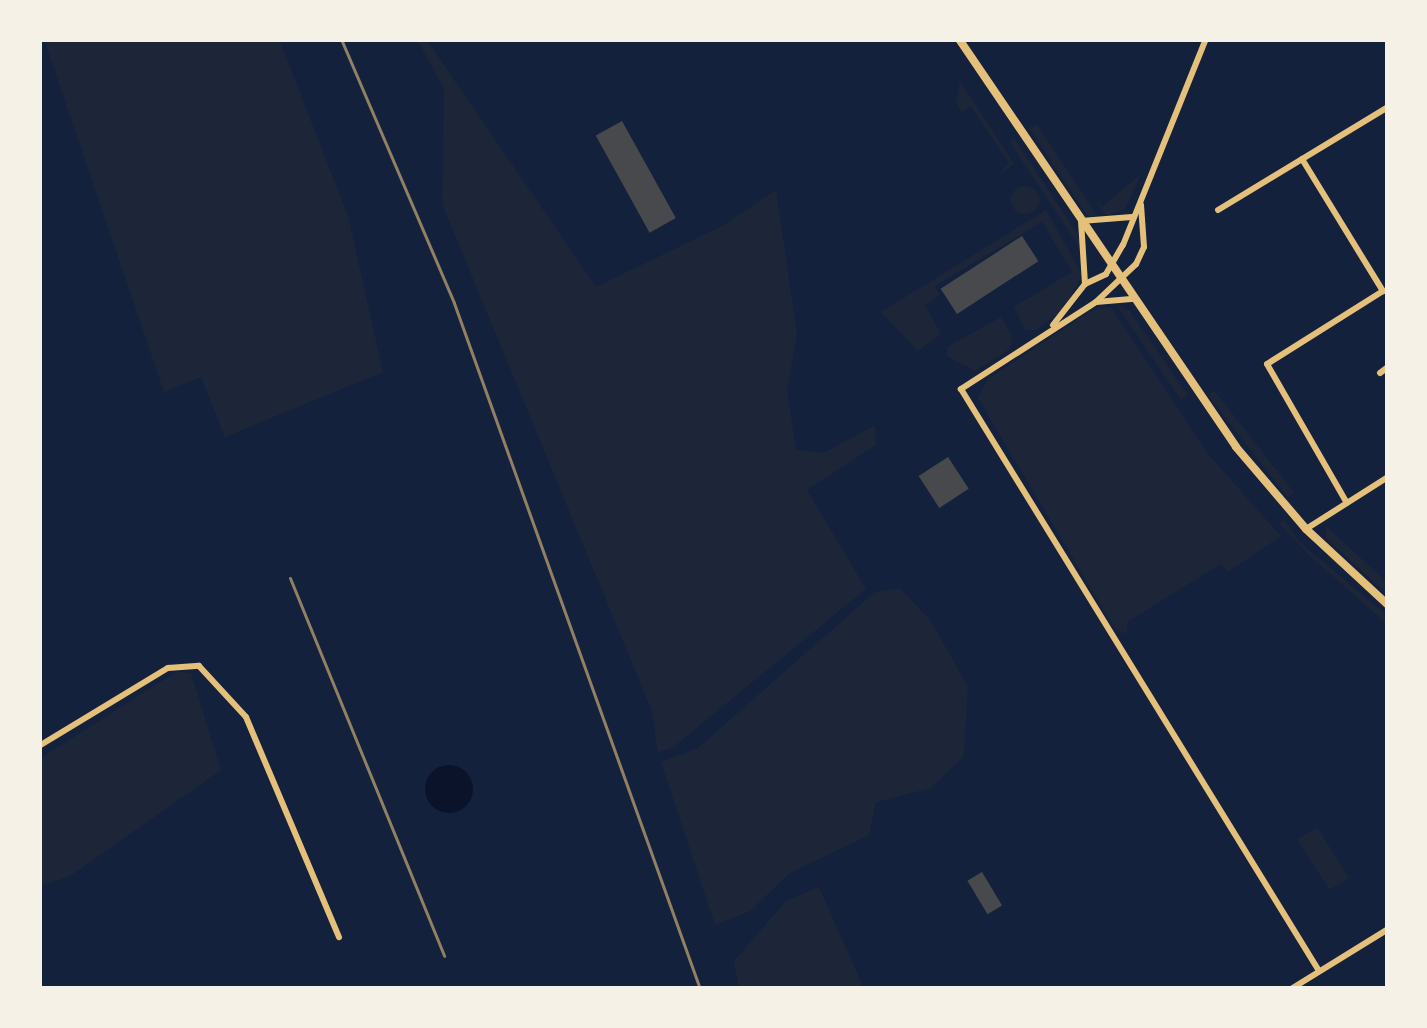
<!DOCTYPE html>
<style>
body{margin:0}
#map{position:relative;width:1427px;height:1028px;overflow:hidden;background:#14213d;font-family:"Noto Sans",sans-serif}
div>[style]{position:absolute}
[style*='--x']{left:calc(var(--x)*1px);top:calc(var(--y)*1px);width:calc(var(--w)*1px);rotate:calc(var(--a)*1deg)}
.green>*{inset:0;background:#1d2539;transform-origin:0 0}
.round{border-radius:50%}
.water>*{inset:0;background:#0b132b}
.building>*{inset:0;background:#48494c;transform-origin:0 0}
.minor>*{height:6px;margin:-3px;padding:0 3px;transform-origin:3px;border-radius:3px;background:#e5c07b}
.tertiary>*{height:8px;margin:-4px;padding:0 4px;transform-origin:4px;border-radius:4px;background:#e5c07b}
.rail>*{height:3px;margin:-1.5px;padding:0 1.5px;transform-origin:1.5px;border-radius:1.5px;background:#918062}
span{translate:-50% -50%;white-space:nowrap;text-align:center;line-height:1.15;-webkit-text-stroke:12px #f6f1e7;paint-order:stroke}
.frame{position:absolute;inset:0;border:42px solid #f6f1e7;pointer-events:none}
</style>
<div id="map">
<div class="green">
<i style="clip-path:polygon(44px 39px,279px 39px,348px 216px,383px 372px,225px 437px,201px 377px,164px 392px)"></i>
<i style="clip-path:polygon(417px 39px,426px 39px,596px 287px,724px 225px,776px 190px,797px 334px,787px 390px,796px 450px,824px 453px,875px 425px,876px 445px,807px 490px,866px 589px,672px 748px,658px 752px,652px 711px,442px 204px,444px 89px)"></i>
<i style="clip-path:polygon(960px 81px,1014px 164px,994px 179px,1009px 163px,971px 106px,962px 112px,956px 102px)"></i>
<i style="clip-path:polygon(1037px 124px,1100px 220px,1087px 215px,1029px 128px)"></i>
<i style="clip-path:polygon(1014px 138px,1077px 233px,1084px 254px,1010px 143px)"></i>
<i style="clip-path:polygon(1141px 174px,1125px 209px,1106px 216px,1095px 201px,1103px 206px)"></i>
<i class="round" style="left:1011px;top:186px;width:28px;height:28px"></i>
<i style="clip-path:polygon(1046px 210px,1082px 274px,1065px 308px,1036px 330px,1025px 330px,1014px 307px,1072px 272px,1042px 222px,935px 286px,940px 295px,925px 305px,941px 334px,918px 351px,881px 312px)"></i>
<i style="clip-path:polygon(1116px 304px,1129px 310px,1188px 395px,1181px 400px)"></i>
<i style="clip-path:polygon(1111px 307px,1208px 454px,1281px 536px,1228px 572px,1221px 564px,1127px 622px,1127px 634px,1115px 629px,978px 398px,988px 379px,1092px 310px)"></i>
<i style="clip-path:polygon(1001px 317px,1012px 335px,1010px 349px,975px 371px,947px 356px,947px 347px)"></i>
<i style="left:1214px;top:390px;width:130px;height:8px;rotate:52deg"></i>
<i style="clip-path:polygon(1284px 519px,1299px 542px,1388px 616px,1388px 625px,1309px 555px,1279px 523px)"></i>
<i style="clip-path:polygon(1326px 526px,1388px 583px,1388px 595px,1326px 538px)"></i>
<i style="clip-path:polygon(900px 588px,931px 621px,968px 687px,964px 756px,931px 788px,876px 802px,869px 835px,790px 873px,750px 911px,715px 925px,661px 762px,698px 748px,875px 592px)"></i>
<i style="clip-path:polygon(176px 672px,191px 673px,221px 770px,70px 876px,39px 887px,39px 759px)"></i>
<i style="left:1317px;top:827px;width:60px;height:23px;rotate:58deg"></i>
<i style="clip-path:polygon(819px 887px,864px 989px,739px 989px,734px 961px,786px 901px)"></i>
</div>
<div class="water">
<i class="round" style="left:425px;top:765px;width:48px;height:48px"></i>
</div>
<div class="building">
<i style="left:622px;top:121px;width:111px;height:30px;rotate:61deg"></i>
<i style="left:1022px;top:236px;width:30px;height:97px;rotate:57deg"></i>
<i style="left:948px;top:457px;width:38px;height:35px;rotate:57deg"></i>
<i style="left:982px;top:872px;width:39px;height:17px;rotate:59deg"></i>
</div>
<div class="minor">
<i style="--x:1386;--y:39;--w:2;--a:0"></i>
<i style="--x:1302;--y:159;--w:155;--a:58.5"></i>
<i style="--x:1383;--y:291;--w:137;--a:147.8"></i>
<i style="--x:1267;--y:364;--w:160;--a:60.1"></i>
<i style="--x:1141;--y:205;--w:42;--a:85.9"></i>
<i style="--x:1144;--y:247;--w:19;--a:115"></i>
<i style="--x:1136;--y:264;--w:55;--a:136.5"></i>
<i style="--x:1096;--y:302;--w:161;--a:147.2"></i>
<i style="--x:961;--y:389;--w:683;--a:58.4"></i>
<i style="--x:1218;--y:210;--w:199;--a:-31.2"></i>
<i style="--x:1085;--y:284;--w:23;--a:-25"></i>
<i style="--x:1106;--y:274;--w:34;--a:-60"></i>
<i style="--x:1123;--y:245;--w:222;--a:-68.1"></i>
<i style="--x:1096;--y:302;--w:38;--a:-5"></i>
<i style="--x:1053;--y:325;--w:52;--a:-52"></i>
<i style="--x:1085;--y:284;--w:63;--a:-93.6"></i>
<i style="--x:1081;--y:221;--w:51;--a:-4.5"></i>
<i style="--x:1380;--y:373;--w:10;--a:-37"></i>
<i style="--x:1306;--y:529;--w:97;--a:-32.4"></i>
<i style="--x:39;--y:746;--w:151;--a:-31.2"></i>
<i style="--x:168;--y:668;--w:31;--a:-4"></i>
<i style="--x:199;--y:666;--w:69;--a:47.3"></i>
<i style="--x:246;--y:717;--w:239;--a:67.1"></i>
<i style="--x:1291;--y:989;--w:114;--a:-31.7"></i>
</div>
<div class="tertiary">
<i style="--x:959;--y:39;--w:493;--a:55.8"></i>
<i style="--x:1236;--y:447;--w:108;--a:49.5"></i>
<i style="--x:1306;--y:529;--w:112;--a:42.8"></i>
</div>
<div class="rail">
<i style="--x:341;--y:39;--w:287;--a:66.8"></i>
<i style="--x:454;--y:303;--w:729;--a:70.27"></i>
<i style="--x:290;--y:578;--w:408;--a:67.8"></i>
</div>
<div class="frame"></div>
</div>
